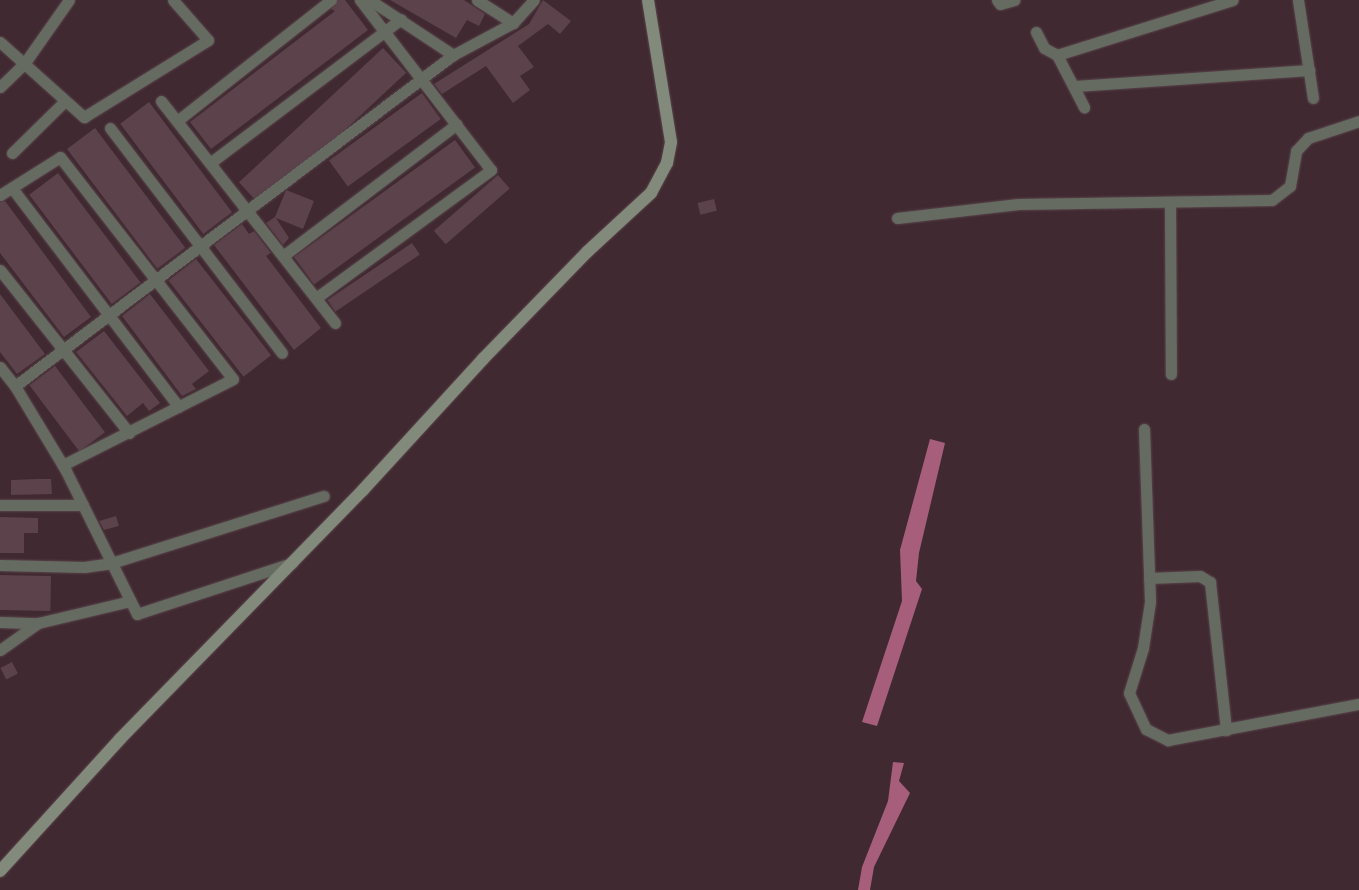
<!DOCTYPE html>
<style>
body{margin:0}
#map{position:relative;width:1359px;height:890px;overflow:hidden;background:#402931;font-family:Poppins,sans-serif}
div>[style]{position:absolute}
[style*='--x']{left:calc(var(--x)*1px);top:calc(var(--y)*1px);width:calc(var(--w)*1px);rotate:calc(var(--a)*1deg)}
.water>*{inset:0;background:#a75e7b}
.building>*{inset:0;background:#5b424b;transform-origin:0 0}
.roads{filter:drop-shadow(0 0 1px #5a454c) drop-shadow(0 0 1px #5a454c)}
.street>*{height:11px;margin:-5.5px;padding:0 5.5px;transform-origin:5.5px;border-radius:5.5px;background:#656b61}
.secondary>*{height:12px;margin:-6px;padding:0 6px;transform-origin:6px;border-radius:6px;background:#828b7b}
span{translate:-50% -50%;white-space:nowrap;text-align:center;line-height:1.15;-webkit-text-stroke:4.5px #402931;paint-order:stroke}
</style>
<div id="map">
<div class="water">
<i style="clip-path:polygon(930px 439px,945px 443px,919px 553px,916px 581px,922px 589px,877px 726px,862px 722px,902px 601px,900px 550px)"></i>
<i style="clip-path:polygon(893px 762px,904px 763px,899px 781px,910px 793px,874px 867px,870px 890px,858px 890px,862px 867px,888px 801px)"></i>
</div>
<div class="building">
<i style="clip-path:polygon(338px 0,345px 0,368px 30px,211px 149px,190px 122px,335px 11px,331px 9px)"></i>
<i style="clip-path:polygon(390px 0,464px 0,485px 14px,479px 26px,467px 20px,456px 38px)"></i>
<i style="clip-path:polygon(543px 0,571px 21px,560px 34px,548px 24px,518px 46px,534px 67px,520px 76px,530px 90px,513px 103px,486px 66px,442px 94px,434px 84px,529px 24px)"></i>
<i style="left:383px;top:48px;width:34px;height:197px;rotate:47deg"></i>
<i style="left:422px;top:93px;width:32px;height:115px;rotate:54deg"></i>
<i style="left:149px;top:102px;width:138px;height:36px;rotate:53deg"></i>
<i style="left:95px;top:128px;width:150px;height:35px;rotate:53deg"></i>
<i style="left:455px;top:140px;width:34px;height:199px;rotate:54deg"></i>
<i style="left:58px;top:173px;width:137px;height:36px;rotate:53deg"></i>
<i style="left:498px;top:175px;width:18px;height:85px;rotate:49deg"></i>
<i style="clip-path:polygon(286px 190px,314px 201px,303px 229px,276px 218px,289px 238px,283px 245px,266px 223px,275px 217px)"></i>
<i style="left:714px;top:199px;width:12px;height:17px;rotate:76deg"></i>
<i style="clip-path:polygon(5px 201px,91px 317px,64px 337px,0 253px,0 202px)"></i>
<i style="clip-path:polygon(242px 224px,249px 234px,254px 231px,271px 253px,266px 256px,321px 328px,294px 350px,214px 245px)"></i>
<i style="left:412px;top:243px;width:14px;height:102px;rotate:56deg"></i>
<i style="left:196px;top:259px;width:122px;height:35px;rotate:52deg"></i>
<i style="clip-path:polygon(0 294px,45px 354px,17px 374px,0 352px)"></i>
<i style="clip-path:polygon(150px 294px,209px 371px,192px 384px,196px 389px,182px 396px,122px 316px)"></i>
<i style="clip-path:polygon(104px 331px,160px 403px,149px 411px,143px 403px,127px 416px,76px 352px)"></i>
<i style="left:55px;top:366px;width:83px;height:32px;rotate:53deg"></i>
<i style="clip-path:polygon(38px 479px,51px 479px,52px 494px,11px 495px,11px 480px)"></i>
<i style="clip-path:polygon(116px 516px,119px 526px,104px 530px,99px 521px)"></i>
<i style="clip-path:polygon(0 517px,38px 518px,38px 533px,24px 533px,24px 553px,0 553px)"></i>
<i style="left:0;top:575px;width:51px;height:35px;rotate:1deg"></i>
<i style="left:12px;top:662px;width:13px;height:13px;rotate:63deg"></i>
</div>
<div class="roads">
<div class="street">
<i style="--x:370;--y:0;--w:100;--a:33.5"></i>
<i style="--x:477;--y:0;--w:43;--a:32.6"></i>
<i style="--x:997;--y:0;--w:5;--a:53"></i>
<i style="--x:1000;--y:4;--w:15;--a:-16"></i>
<i style="--x:1298;--y:0;--w:99;--a:81.3"></i>
<i style="--x:1036;--y:32;--w:18;--a:63"></i>
<i style="--x:1044;--y:48;--w:15;--a:28"></i>
<i style="--x:1057;--y:55;--w:184;--a:-17.4"></i>
<i style="--x:0;--y:42;--w:113;--a:41.8"></i>
<i style="--x:84;--y:117;--w:146;--a:-31.8"></i>
<i style="--x:208;--y:40;--w:53;--a:-131.2"></i>
<i style="--x:1057;--y:55;--w:59;--a:62.6"></i>
<i style="--x:1075;--y:86;--w:235;--a:-3.9"></i>
<i style="--x:0;--y:87;--w:33;--a:-44"></i>
<i style="--x:24;--y:64;--w:78;--a:-54.9"></i>
<i style="--x:161;--y:101;--w:282;--a:51.9"></i>
<i style="--x:177;--y:121;--w:196;--a:-38.2"></i>
<i style="--x:110;--y:128;--w:283;--a:52.6"></i>
<i style="--x:12;--y:153;--w:74;--a:-44.5"></i>
<i style="--x:210;--y:163;--w:239;--a:-37"></i>
<i style="--x:12;--y:188;--w:275;--a:52.7"></i>
<i style="--x:0;--y:195;--w:71;--a:-32.3"></i>
<i style="--x:60;--y:157;--w:281;--a:52.1"></i>
<i style="--x:233;--y:379;--w:191;--a:153.2"></i>
<i style="--x:1170;--y:203;--w:171;--a:89.7"></i>
<i style="--x:897;--y:218;--w:122;--a:-6.6"></i>
<i style="--x:1018;--y:204;--w:254;--a:-0.9"></i>
<i style="--x:1272;--y:200;--w:23;--a:-38"></i>
<i style="--x:1290;--y:186;--w:36;--a:-80"></i>
<i style="--x:1296;--y:151;--w:18;--a:-47"></i>
<i style="--x:1308;--y:138;--w:54;--a:-18.4"></i>
<i style="--x:283;--y:256;--w:218;--a:-37.2"></i>
<i style="--x:0;--y:270;--w:208;--a:51.6"></i>
<i style="--x:316;--y:298;--w:217;--a:-36.2"></i>
<i style="--x:491;--y:170;--w:215;--a:-127.6"></i>
<i style="--x:0;--y:367;--w:24;--a:52"></i>
<i style="--x:1144;--y:429;--w:173;--a:88"></i>
<i style="--x:1150;--y:602;--w:47;--a:98.7"></i>
<i style="--x:1143;--y:648;--w:47;--a:107.3"></i>
<i style="--x:1129;--y:693;--w:40;--a:65"></i>
<i style="--x:1146;--y:729;--w:25;--a:27"></i>
<i style="--x:1168;--y:740;--w:194;--a:-10.7"></i>
<i style="--x:0;--y:505;--w:83;--a:0"></i>
<i style="--x:292;--y:563;--w:163;--a:161.8"></i>
<i style="--x:137;--y:614;--w:162;--a:-116.4"></i>
<i style="--x:65;--y:469;--w:97;--a:-121.1"></i>
<i style="--x:15;--y:386;--w:549;--a:-37.08"></i>
<i style="--x:453;--y:55;--w:68;--a:-28.1"></i>
<i style="--x:513;--y:23;--w:31;--a:-48"></i>
<i style="--x:0;--y:565;--w:84;--a:1.4"></i>
<i style="--x:84;--y:567;--w:27;--a:-8"></i>
<i style="--x:111;--y:563;--w:223;--a:-17.5"></i>
<i style="--x:1149;--y:578;--w:51;--a:-2.2"></i>
<i style="--x:1200;--y:576;--w:12;--a:31"></i>
<i style="--x:1210;--y:582;--w:149;--a:83.8"></i>
<i style="--x:0;--y:622;--w:38;--a:2"></i>
<i style="--x:0;--y:650;--w:47;--a:-35.4"></i>
<i style="--x:38;--y:623;--w:95;--a:-13.4"></i>
</div>
<div class="secondary">
<i style="--x:0;--y:871;--w:178;--a:-47.7"></i>
<i style="--x:120;--y:739;--w:348;--a:-45.7"></i>
<i style="--x:363;--y:490;--w:178;--a:-47.5"></i>
<i style="--x:483;--y:359;--w:149;--a:-45.8"></i>
<i style="--x:587;--y:252;--w:87;--a:-42.7"></i>
<i style="--x:651;--y:193;--w:34;--a:-62"></i>
<i style="--x:667;--y:163;--w:21;--a:-79"></i>
<i style="--x:671;--y:142;--w:144;--a:-99.2"></i>
</div>
</div>
</div>
